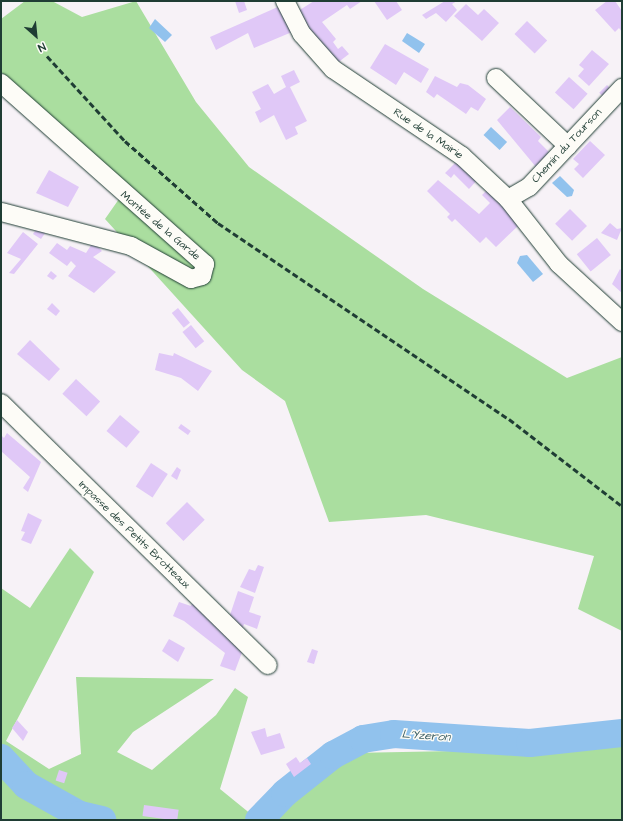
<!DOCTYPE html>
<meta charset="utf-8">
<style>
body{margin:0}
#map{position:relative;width:623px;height:821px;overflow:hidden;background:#f7f2f7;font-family:"Architects Daughter",sans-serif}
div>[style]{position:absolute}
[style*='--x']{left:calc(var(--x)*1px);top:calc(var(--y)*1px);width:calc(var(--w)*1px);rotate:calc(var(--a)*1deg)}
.green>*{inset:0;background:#aade9f}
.water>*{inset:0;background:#91c2ed;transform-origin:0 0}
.river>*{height:28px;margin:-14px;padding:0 14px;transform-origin:14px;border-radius:14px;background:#91c2ed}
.building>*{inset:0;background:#e0c8f7;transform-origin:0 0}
.roads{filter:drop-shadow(0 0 1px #1f3d34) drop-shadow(0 0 1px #1f3d34)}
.minor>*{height:18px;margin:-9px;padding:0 9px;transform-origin:9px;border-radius:9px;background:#fdfcf7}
.rail>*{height:3px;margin-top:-1.5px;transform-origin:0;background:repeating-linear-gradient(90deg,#1f3d34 0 6px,transparent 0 9px)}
span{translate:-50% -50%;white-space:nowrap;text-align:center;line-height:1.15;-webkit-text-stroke:3px #fdfcf7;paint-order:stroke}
.street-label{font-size:11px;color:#1f3d34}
.water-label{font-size:12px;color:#3c5e62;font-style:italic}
.frame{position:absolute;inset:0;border:2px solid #1f3d34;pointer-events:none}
.north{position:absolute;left:16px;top:16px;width:40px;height:40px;-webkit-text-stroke:3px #fdfcf7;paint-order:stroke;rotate:153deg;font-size:11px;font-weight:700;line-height:16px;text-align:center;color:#1f3d34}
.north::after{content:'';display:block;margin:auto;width:14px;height:18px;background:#1f3d34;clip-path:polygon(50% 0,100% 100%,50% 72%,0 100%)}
</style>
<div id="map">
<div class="green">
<i style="clip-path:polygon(25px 1px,52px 1px,82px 17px,136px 1px,196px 102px,249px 167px,423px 289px,567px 378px,622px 357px,622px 631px,578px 609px,594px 556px,426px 515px,329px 522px,285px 401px,242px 370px,105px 219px,126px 189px,1px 72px,1px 19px)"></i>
<i style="clip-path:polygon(70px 548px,94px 572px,6px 741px,49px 769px,81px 754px,76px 677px,214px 679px,133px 732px,117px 752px,152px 770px,216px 715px,235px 688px,248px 697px,220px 789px,258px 820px,1px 820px,1px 588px,30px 608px)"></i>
<i style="clip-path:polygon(622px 724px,622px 820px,275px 820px,289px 800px,351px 753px,505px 750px)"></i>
</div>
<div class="water">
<i style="clip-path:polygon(155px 19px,172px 35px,165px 42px,149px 28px)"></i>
<i style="clip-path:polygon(407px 33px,425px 44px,419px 53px,402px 41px)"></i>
<i style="left:491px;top:127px;width:22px;height:11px;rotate:43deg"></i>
<i style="clip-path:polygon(560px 176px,574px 190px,572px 196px,567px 197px,552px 183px)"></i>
<i style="clip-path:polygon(527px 255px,543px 274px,533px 282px,517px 263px,520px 256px)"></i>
</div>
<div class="river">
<i style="--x:1;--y:758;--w:37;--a:47"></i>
<i style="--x:26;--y:785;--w:62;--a:29.1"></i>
<i style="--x:80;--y:815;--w:23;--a:13"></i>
<i style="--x:259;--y:820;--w:37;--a:-46"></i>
<i style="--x:285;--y:793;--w:61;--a:-38.4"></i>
<i style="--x:333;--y:755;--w:34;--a:-28"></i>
<i style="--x:363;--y:739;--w:31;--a:-9"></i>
<i style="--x:394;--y:734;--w:136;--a:3.8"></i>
<i style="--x:530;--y:743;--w:93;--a:-6.2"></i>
</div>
<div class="building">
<i style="clip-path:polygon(235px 1px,244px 1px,247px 10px,239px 13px)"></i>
<i style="clip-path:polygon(314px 1px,362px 1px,350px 9px,347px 5px,322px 22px,336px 39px,333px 42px,338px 49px,342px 46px,349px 54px,336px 64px,295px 13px)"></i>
<i style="clip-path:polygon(374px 1px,396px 1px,402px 10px,387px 20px)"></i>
<i style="clip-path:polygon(445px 1px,457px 1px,452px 4px,457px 10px,446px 22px,436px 13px,426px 19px,422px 15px)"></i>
<i style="clip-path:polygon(607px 1px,615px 1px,622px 11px,622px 32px,619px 28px,615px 32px,595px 10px)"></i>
<i style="clip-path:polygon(466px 4px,478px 15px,484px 9px,499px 23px,482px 41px,454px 16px)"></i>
<i style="clip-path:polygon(280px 6px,292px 32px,254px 48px,248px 33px,216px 50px,210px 37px)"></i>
<i style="left:527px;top:21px;width:28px;height:18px;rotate:44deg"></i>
<i style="clip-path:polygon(385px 44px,429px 69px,421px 83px,404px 72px,396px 85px,370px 68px)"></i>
<i style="clip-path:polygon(592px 50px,609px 64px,589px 86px,578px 76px,584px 69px,579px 65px)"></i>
<i style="clip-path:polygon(294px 70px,300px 82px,290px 87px,307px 121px,295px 127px,298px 134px,286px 140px,274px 115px,260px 123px,255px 112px,261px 109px,252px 92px,268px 84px,274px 94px,286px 87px,281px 76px)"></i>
<i style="clip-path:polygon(435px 76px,457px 87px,460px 83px,468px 85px,486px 99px,478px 111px,471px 107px,466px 114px,437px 94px,434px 98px,426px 92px)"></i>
<i style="left:569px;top:77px;width:25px;height:21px;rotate:42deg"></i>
<i style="left:607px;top:85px;width:10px;height:11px;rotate:45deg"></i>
<i style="clip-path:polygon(510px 107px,541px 137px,538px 141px,549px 152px,536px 167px,497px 120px)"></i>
<i style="clip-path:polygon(590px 141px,605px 155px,583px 178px,574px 169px,579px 164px,573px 159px)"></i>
<i style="clip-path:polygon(459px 159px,479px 178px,469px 189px,454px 174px,451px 178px,445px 173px)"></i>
<i style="clip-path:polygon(49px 170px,79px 187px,68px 207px,36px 193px)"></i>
<i style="clip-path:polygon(438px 180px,479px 214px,490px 203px,482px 195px,489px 188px,520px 224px,496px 247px,486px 237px,480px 243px,455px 219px,452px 222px,447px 217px,450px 214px,427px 191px)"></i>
<i style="left:570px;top:209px;width:24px;height:21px;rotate:45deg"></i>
<i style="clip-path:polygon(610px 223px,617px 229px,622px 228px,617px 240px,601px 233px)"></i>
<i style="clip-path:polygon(38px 227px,48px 229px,41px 239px,33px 234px)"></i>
<i style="clip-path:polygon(23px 232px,38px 244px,14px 274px,9px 273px,21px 259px,7px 253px)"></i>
<i style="left:597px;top:238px;width:22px;height:26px;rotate:51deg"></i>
<i style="clip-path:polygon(93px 242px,102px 251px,93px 257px,116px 272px,94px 293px,68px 276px,76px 266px,71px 261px,67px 266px,49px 253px,57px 243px,67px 250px,70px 246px,86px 253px)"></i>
<i style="clip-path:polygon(620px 269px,622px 271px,622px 293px,612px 284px)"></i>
<i style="clip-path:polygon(51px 271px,57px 276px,53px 280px,47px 276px)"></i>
<i style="clip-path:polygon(52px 303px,60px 311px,56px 316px,47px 309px)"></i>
<i style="left:178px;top:308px;width:19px;height:8px;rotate:51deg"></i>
<i style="left:191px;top:325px;width:21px;height:11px;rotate:51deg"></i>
<i style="clip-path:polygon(30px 340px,60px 369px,49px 381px,17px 354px)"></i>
<i style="clip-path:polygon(159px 353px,173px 356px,174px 353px,212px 371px,198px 391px,181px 378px,155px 370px)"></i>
<i style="left:76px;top:379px;width:33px;height:20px;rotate:43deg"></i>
<i style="left:120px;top:415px;width:26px;height:21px;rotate:40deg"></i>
<i style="left:181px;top:424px;width:12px;height:5px;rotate:35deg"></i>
<i style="clip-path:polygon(7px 433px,41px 462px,28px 492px,23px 488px,30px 477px,1px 451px,1px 435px,4px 438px)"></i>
<i style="left:151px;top:463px;width:20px;height:28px;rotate:33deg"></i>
<i style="clip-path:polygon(177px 467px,181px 470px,177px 480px,171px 476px)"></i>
<i style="left:187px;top:502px;width:25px;height:30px;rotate:45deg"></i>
<i style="clip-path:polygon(28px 513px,42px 520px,31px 544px,21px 540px,25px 532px,21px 531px)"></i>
<i style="clip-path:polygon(258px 565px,264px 567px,255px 593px,240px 587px,249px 569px,255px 571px)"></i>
<i style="clip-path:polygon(238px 591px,254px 597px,249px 612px,261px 616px,257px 629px,244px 624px,241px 633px,228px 621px)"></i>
<i style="clip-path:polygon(194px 598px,244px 647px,235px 671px,220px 666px,225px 653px,184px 621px,173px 616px,179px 602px,191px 606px)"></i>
<i style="clip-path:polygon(169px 639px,185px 648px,178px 662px,162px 651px)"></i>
<i style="clip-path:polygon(312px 649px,318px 651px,314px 664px,307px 662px)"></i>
<i style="clip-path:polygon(17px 720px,28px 732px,23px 741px,12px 728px)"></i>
<i style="clip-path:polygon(265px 728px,267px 737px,280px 733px,285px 748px,261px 755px,251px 732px)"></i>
<i style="clip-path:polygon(296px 757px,300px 763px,307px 758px,311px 764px,294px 777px,286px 764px)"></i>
<i style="left:59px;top:770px;width:9px;height:11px;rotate:18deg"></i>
<i style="left:144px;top:805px;width:35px;height:11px;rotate:8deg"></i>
</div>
<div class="roads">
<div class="minor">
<i style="--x:285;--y:1;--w:37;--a:63"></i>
<i style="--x:302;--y:34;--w:47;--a:48.5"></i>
<i style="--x:333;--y:69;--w:156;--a:34"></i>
<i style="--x:462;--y:156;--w:63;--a:43.1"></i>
<i style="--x:508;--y:199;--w:83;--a:51.9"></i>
<i style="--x:559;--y:264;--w:86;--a:42.6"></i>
<i style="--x:496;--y:78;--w:99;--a:43.4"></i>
<i style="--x:1;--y:83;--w:273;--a:41.6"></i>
<i style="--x:205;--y:264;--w:12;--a:104"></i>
<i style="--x:202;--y:276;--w:11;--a:165"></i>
<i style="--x:191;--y:279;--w:68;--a:-151.2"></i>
<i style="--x:131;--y:246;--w:134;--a:-165.3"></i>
<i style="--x:508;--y:199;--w:24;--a:-30"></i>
<i style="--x:529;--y:187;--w:136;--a:-46.8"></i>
<i style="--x:1;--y:403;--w:374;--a:44.5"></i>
</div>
</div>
<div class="rail">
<i style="--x:47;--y:56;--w:115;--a:47.5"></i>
<i style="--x:125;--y:141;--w:124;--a:41.4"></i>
<i style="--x:218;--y:223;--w:351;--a:34"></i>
<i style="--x:509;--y:419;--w:143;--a:37.6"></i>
</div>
<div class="street-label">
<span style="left:428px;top:134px;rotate:34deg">Rue de la Mairie</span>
<span style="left:567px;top:146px;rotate:-47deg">Chemin du Tourson</span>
<span style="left:160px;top:226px;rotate:40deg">Montée de la Garde</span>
<span style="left:134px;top:535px;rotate:44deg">Impasse des Petits Brotteaux</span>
</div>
<div class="water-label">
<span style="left:426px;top:736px;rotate:4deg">L'Yzeron</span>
</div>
<div class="frame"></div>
<div class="north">N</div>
</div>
